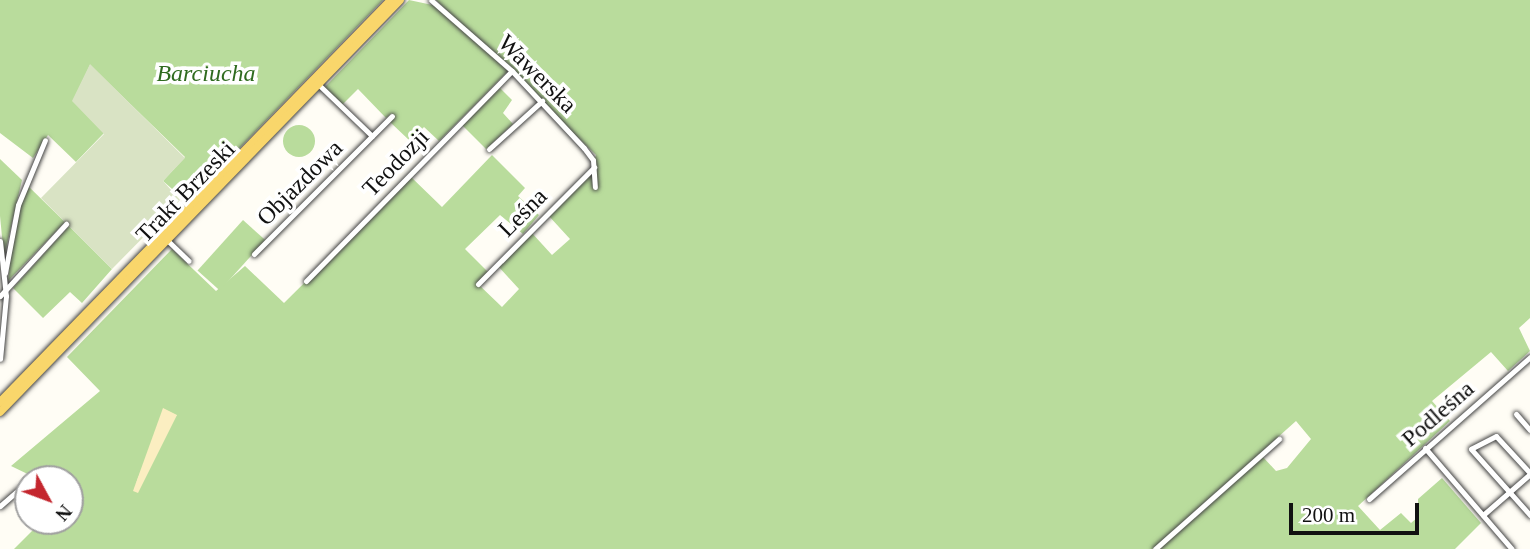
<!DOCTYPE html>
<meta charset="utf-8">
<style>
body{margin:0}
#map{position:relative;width:1530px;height:549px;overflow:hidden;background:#fffdf5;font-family:"Times New Roman",serif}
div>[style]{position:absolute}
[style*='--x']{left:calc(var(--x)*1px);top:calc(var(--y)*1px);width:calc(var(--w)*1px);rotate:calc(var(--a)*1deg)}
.forest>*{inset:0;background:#b9dc9c;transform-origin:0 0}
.round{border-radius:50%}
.sand>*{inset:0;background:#fbeec1}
.cemetery>*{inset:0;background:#d9e3c4}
.roads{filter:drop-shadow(0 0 2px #444) drop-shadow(0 0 2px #444)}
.minor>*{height:5px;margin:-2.5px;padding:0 2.5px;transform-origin:2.5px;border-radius:2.5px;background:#fff}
.primary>*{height:8px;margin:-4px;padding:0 4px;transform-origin:4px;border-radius:4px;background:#f9d66b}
span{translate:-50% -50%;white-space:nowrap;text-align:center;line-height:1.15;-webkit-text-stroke:7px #fff;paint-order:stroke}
.park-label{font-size:24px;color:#2f6b1f;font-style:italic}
.street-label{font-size:24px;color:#111}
.north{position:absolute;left:14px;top:465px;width:70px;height:70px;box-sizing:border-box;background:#fff;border:2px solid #a0a0a0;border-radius:50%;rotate:131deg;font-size:19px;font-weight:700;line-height:28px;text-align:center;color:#111}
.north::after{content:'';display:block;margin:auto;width:24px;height:32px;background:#c4262e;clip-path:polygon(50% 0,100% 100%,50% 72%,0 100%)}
.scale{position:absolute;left:1289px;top:503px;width:130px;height:32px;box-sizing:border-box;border:4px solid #111;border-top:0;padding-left:9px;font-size:21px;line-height:24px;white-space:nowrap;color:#111;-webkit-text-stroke:5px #fff;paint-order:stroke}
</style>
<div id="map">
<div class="forest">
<i style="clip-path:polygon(0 0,383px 0,187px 202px,163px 181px,185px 157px,90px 65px,73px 101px,104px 133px,76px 162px,48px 135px,33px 158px,0 133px)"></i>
<i style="clip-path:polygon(409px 0,437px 6px,508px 71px,439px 141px,424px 127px,410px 141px,390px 122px,392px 113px,386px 118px,358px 89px,342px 105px,325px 87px)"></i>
<i style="clip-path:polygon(evenodd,436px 0,1530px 0,1530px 318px,1519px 328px,1530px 351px,1508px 371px,1491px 352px,1432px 401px,1450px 421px,1358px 506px,1380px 530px,1401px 513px,1411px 523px,1418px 517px,1418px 499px,1442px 478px,1481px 523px,1455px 549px,1159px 549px,1262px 456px,1276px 471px,1287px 468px,1311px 439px,1296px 421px,1153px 549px,14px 549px,42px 521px,70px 521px,70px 479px,38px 479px,11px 466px,100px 391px,67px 357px,172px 249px,216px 291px,245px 266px,284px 303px,411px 177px,442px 207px,492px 155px,525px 188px,518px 196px,539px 215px,523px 234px,500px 215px,465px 249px,488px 272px,477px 283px,502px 307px,519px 289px,498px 266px,531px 232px,552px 255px,570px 239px,548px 215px,589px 177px,596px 155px,436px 0,177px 415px,164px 430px,136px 483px,160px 425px,177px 415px)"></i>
<i style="clip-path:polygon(500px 88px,512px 100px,503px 113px,513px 124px,486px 149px,462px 125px)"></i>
<i class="round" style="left:283px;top:125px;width:32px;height:32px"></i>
<i style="clip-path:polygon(0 159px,22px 180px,4px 257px,0 216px)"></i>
<i style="clip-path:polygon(26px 184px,65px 222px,8px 281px,13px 237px)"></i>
<i style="left:243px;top:220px;width:30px;height:68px;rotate:42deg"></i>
<i style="clip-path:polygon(69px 226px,112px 269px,82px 303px,70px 292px,43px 318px,13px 288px)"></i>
</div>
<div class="sand">
<i style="clip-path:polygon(163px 408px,177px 415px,138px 493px,133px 491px)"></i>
</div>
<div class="cemetery">
<i style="clip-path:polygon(90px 64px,185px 158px,163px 181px,180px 200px,112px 269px,41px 198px,104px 134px,72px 101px)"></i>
</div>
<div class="roads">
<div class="minor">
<i style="--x:431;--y:0;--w:108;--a:41.2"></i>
<i style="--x:512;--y:71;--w:105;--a:46.9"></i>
<i style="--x:584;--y:148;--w:15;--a:53"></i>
<i style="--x:593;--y:160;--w:27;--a:86"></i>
<i style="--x:318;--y:84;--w:75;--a:43.9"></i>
<i style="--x:489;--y:149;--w:72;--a:-42.2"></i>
<i style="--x:167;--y:240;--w:30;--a:44"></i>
<i style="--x:0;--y:241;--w:55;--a:83.8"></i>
<i style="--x:6;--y:296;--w:63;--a:95.4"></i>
<i style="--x:254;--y:254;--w:195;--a:-45"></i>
<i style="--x:5;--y:273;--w:69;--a:-79.2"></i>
<i style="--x:18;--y:205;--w:70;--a:-67.4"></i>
<i style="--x:306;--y:281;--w:294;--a:-45.6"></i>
<i style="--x:478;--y:284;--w:165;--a:-45.2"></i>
<i style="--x:0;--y:296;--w:98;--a:-47.5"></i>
<i style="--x:1516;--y:414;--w:21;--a:49"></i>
<i style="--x:1425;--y:448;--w:133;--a:49.3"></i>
<i style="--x:1530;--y:473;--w:50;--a:-132.6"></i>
<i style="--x:1496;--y:436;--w:28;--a:153"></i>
<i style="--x:1471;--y:449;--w:89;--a:48.2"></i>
<i style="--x:1369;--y:499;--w:215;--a:-41.4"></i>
<i style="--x:0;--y:506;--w:37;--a:-41"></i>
<i style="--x:1483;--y:515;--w:62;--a:-41.1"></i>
<i style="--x:1155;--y:549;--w:166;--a:-41.6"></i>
</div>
<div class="primary">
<i style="--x:0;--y:402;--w:561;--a:-45.79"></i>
<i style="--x:0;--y:412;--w:574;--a:-45.85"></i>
</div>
</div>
<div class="park-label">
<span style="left:206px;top:74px">Barciucha</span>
</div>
<div class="street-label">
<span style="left:537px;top:74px;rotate:45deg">Wawerska</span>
<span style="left:396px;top:163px;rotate:-46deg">Teodozji</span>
<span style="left:300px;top:183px;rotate:-45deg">Objazdowa</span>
<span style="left:186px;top:192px;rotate:-46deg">Trakt Brzeski</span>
<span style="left:523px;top:213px;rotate:-45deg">Leśna</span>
<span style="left:1438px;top:414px;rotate:-41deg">Podleśna</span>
</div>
<div class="north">N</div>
<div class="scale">200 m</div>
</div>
